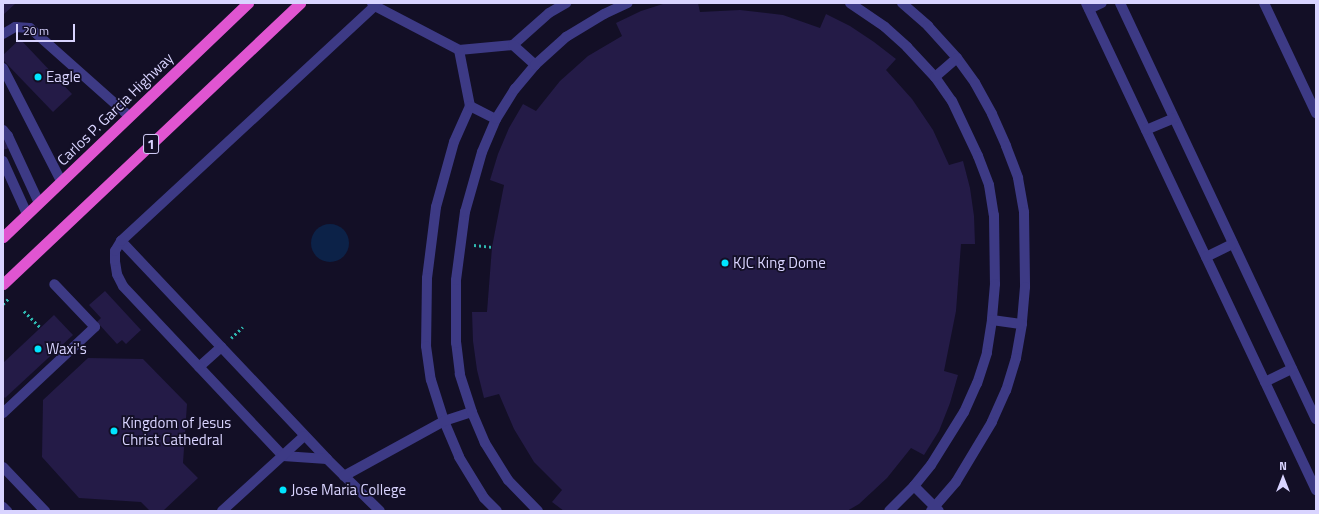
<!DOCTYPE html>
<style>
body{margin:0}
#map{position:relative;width:1319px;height:514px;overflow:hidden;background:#130f26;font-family:"Titillium Web",sans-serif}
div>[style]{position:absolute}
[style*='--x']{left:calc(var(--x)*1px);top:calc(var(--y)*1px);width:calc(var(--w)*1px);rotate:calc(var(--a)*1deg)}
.water>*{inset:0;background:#0c2248}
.round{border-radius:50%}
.building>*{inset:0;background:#241b47}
.path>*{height:2.5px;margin-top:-1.25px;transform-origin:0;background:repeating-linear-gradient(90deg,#2fb8b0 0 2px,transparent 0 5px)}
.service>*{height:10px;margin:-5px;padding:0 5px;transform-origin:5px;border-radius:5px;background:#3d3a85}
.minor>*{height:10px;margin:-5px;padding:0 5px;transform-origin:5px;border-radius:5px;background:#3d3a85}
.trunk>*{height:11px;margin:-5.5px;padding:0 5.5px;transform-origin:5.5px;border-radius:5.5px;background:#e055d1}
.dots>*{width:11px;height:11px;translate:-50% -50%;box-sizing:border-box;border:2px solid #130f26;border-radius:50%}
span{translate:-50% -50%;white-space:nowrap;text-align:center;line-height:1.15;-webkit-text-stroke:3.5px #130f26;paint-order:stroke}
.shield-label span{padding:1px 3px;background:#130f26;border:1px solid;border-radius:3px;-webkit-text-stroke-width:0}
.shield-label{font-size:14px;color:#d9d4ff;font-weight:700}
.poi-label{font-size:15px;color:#d9d4ff}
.left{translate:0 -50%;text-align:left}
.street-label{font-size:15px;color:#d9d4ff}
.frame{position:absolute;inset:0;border:4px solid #d9d4ff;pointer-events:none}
.north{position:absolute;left:1263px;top:458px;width:40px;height:40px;-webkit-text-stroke:3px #130f26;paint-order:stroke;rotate:0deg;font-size:11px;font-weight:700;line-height:16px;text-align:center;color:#d9d4ff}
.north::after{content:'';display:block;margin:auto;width:14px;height:18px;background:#d9d4ff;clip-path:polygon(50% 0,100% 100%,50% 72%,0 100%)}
.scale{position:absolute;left:16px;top:24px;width:59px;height:18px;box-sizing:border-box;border:2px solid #d9d4ff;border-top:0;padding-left:5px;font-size:12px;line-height:14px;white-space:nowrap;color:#d9d4ff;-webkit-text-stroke:3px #130f26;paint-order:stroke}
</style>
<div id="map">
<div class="water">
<i class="round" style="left:311px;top:224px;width:38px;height:38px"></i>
</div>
<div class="building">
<i style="clip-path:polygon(3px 3px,16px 3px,3px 15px)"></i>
<i style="clip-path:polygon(666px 3px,698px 3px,700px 12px,740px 10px,783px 15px,820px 28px,826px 14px,850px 26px,874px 42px,896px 59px,886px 70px,912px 99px,933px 130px,949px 165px,963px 161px,970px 188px,974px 216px,975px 244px,961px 244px,956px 311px,944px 371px,958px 375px,950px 403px,939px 431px,924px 455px,911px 448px,887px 478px,859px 504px,847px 511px,564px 511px,552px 502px,562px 490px,534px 462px,514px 429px,499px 394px,484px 398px,477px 370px,473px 341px,472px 312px,487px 312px,492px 247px,504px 185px,490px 180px,498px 154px,509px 128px,523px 104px,536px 111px,560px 81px,588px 56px,622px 36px,616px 23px,641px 11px)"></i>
<i style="clip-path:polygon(20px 39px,72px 94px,53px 112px,3px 60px,3px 55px)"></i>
<i style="clip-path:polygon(5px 138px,9px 148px,3px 150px,3px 139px)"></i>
<i style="clip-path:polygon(105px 291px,141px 330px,126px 344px,122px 340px,117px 344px,97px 322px,101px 318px,89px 305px)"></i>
<i style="clip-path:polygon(54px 315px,73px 335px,5px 398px,3px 396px,3px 363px)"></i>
<i style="clip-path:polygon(88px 358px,143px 359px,187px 404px,183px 463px,198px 478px,163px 511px,150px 511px,141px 502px,79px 498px,42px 457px,43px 400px)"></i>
</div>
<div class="path">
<i style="--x:474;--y:245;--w:18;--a:6"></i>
<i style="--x:3;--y:304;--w:8;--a:-45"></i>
<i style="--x:24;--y:311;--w:24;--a:45"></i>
<i style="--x:231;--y:338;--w:16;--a:-43"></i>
</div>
<div class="service">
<i style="--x:372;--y:3;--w:4;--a:45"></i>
<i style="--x:375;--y:6;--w:95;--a:27.6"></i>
<i style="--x:459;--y:50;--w:54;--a:-5.3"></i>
<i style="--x:513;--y:45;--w:48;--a:-41.6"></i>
<i style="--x:549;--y:13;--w:20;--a:-30"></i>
<i style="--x:850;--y:3;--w:42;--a:34.4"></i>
<i style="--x:885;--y:27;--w:30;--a:42"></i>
<i style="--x:907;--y:47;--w:41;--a:47"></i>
<i style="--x:935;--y:77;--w:29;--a:55"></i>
<i style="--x:952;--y:101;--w:61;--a:64.7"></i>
<i style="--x:978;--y:156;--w:31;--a:69"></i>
<i style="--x:989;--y:185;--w:30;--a:81"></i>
<i style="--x:994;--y:215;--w:69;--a:89.2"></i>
<i style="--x:995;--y:284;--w:36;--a:95"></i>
<i style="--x:992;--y:320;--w:33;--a:99"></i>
<i style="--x:987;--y:353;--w:32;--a:108"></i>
<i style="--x:977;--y:383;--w:32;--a:114"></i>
<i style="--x:964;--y:412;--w:62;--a:121.9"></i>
<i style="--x:931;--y:465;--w:27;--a:129"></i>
<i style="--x:914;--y:486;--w:35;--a:135"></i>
<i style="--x:902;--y:3;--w:35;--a:41"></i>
<i style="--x:928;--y:26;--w:43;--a:47.8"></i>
<i style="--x:957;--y:58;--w:31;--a:54"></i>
<i style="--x:975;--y:83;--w:35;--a:61"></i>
<i style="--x:992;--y:114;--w:35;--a:66"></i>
<i style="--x:1006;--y:146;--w:34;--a:69"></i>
<i style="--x:1018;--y:178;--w:35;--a:80"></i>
<i style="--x:1024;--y:212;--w:75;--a:89.2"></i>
<i style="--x:1025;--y:287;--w:37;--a:95"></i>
<i style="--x:1022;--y:324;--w:35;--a:100"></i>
<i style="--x:1016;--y:358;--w:34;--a:107"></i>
<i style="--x:1006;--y:390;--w:35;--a:114"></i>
<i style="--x:992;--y:422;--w:70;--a:121"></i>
<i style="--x:956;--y:482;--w:38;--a:131"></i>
<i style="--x:1086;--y:3;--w:539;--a:64.72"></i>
<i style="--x:1120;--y:3;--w:460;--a:64.8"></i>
<i style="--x:1264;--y:3;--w:122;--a:64.7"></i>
<i style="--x:1089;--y:9;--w:14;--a:-25"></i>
<i style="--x:3;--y:34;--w:14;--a:-30"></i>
<i style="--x:15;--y:27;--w:15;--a:4"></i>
<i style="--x:30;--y:28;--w:132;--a:41.6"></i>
<i style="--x:513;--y:45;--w:30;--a:42"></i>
<i style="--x:459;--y:50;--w:57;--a:78.9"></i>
<i style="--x:470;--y:106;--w:39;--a:114"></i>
<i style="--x:454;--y:142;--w:67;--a:105.5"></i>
<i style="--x:436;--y:207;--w:72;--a:97.2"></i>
<i style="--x:427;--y:278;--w:68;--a:90.8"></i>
<i style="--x:426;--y:346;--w:34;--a:82"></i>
<i style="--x:431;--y:380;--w:43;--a:72.4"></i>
<i style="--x:444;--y:421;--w:39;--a:67"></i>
<i style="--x:459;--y:457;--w:48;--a:58.6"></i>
<i style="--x:484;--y:498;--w:18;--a:45"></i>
<i style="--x:3;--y:68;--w:127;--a:62.8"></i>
<i style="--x:935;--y:77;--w:29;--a:-41"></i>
<i style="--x:470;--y:106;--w:29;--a:27"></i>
<i style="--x:1146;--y:130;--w:30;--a:-23"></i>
<i style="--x:121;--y:241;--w:300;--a:46.6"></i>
<i style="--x:327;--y:459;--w:74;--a:44.5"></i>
<i style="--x:1206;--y:257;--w:30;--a:-26"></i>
<i style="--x:992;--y:320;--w:30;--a:8"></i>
<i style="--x:199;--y:367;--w:30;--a:-42"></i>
<i style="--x:1265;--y:382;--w:30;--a:-26"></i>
<i style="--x:3;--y:413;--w:126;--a:-43.1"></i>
<i style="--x:95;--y:327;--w:59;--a:-133.6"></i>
<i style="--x:327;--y:459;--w:44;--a:-176.1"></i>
<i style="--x:283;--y:456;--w:233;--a:-133.3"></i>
<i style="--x:123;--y:286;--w:13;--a:-117"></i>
<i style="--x:117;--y:274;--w:13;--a:-99"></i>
<i style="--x:115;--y:261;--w:10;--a:-90"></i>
<i style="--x:115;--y:251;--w:12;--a:-59"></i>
<i style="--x:121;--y:241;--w:346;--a:-42.8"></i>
<i style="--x:3;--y:467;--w:61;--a:46.3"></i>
<i style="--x:344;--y:476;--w:114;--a:-28.8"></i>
<i style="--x:444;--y:421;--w:29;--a:-18"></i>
<i style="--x:914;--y:486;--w:35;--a:45"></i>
<i style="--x:3;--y:507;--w:6;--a:45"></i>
<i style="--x:222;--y:511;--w:111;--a:-42.4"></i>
<i style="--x:538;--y:511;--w:43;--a:-134.1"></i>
<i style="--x:508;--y:480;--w:44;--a:-121.9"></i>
<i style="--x:485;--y:443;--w:34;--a:-113"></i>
<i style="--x:472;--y:412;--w:40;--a:-108"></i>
<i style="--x:460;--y:374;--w:31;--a:-97"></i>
<i style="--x:456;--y:343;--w:63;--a:-90"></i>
<i style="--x:456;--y:280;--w:69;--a:-82.5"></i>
<i style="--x:465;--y:212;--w:62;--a:-74.2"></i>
<i style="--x:482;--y:152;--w:36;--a:-67"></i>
<i style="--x:496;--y:119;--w:36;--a:-58"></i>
<i style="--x:515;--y:89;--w:31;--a:-50"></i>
<i style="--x:535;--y:65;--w:42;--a:-42.1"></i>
<i style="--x:566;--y:37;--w:44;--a:-31.2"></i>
<i style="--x:604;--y:14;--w:26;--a:-25"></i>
</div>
<div class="minor">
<i style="--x:3;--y:130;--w:8;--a:50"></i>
<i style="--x:8;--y:136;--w:74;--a:65.2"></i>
<i style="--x:3;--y:161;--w:58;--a:65.6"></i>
</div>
<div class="trunk">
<i style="--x:3;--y:237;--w:339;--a:-43.7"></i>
<i style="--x:3;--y:284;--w:409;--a:-43.4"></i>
</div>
<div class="dots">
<i style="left:38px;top:77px;background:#00e5ff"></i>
<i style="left:725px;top:263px;background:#00e5ff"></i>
<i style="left:38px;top:349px;background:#00e5ff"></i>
<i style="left:114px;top:431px;background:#00e5ff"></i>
<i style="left:283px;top:490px;background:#00e5ff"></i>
</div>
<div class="shield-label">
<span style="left:151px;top:144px">1</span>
</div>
<div class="poi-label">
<span class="left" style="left:46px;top:77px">Eagle</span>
<span class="left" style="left:733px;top:263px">KJC King Dome</span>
<span class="left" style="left:46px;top:349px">Waxi's</span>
<span class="left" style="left:122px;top:431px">Kingdom of Jesus<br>Christ Cathedral</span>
<span class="left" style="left:291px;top:490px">Jose Maria College</span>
</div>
<div class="street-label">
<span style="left:115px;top:109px;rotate:-44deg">Carlos P. Garcia Highway</span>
</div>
<div class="frame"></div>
<div class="north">N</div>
<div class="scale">20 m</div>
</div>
